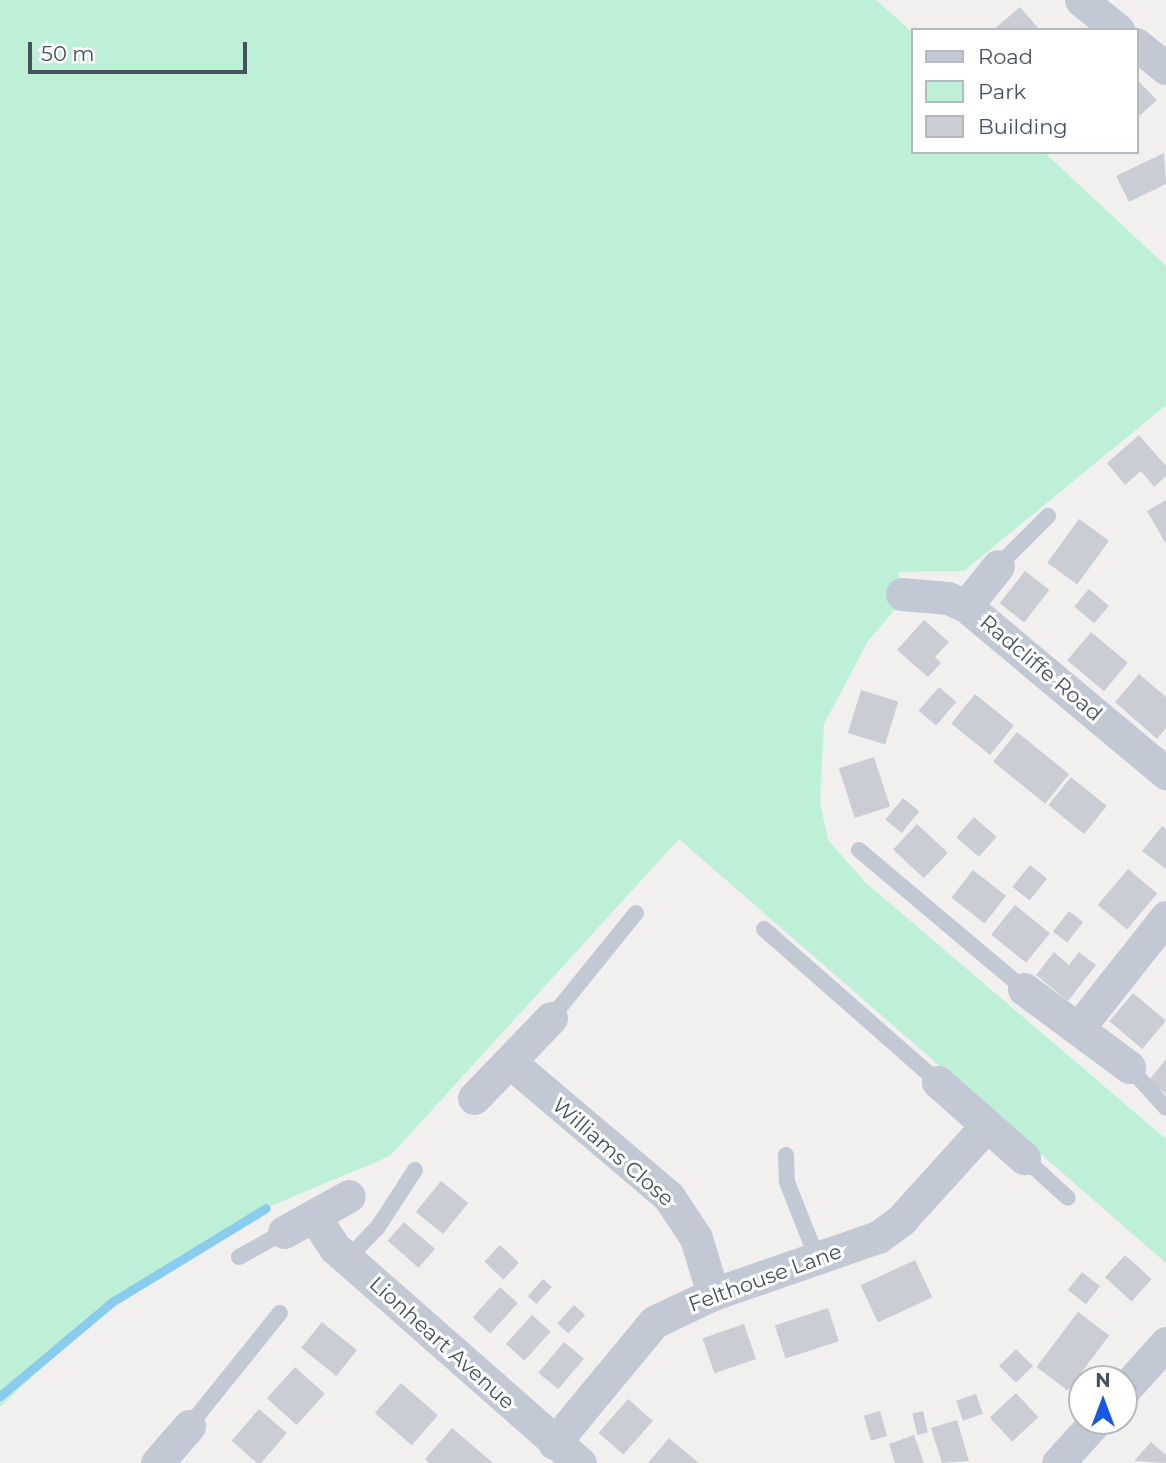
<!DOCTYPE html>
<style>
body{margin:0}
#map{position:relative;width:1166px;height:1463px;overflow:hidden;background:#f2efef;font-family:Montserrat,sans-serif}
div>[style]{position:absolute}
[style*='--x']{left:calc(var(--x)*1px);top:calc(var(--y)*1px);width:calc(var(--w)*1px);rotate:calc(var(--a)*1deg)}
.green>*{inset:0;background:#bdf0d7}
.stream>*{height:9px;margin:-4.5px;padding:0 4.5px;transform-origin:4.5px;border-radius:4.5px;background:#8acced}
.building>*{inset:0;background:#cbcdd5;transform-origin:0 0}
.service>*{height:16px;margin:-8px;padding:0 8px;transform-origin:8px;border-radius:8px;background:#c2c9d4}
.minor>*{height:33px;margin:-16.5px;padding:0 16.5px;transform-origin:16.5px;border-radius:16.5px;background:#c2c9d4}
span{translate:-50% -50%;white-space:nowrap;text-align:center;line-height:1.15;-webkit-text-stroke:6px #fff;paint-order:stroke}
.street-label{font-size:21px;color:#47505d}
.legend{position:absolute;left:911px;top:28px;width:228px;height:126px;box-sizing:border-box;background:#fff;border:2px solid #b5b9be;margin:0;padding:9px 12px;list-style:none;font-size:21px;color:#47505d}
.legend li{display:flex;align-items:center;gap:14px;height:35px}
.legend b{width:35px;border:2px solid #b5b9be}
.north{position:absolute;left:1068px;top:1365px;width:70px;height:70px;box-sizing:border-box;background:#fff;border:2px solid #b5b9be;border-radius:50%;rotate:0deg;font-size:19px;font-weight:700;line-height:28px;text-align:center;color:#47505d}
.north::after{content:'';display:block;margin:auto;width:24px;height:32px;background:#1757e4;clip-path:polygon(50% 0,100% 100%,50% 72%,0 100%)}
.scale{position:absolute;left:28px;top:42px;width:219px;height:32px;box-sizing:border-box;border:4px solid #47505d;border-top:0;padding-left:9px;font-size:21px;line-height:24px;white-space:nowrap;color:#47505d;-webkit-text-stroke:5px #fff;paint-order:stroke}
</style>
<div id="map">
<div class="green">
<i style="clip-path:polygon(0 0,876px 0,912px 32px,912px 152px,1044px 152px,1166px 266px,1166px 405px,964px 571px,899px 572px,898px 606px,868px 641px,824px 724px,820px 803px,828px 840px,866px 883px,1166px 1139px,1166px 1263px,679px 839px,390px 1156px,266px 1208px,105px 1308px,0 1407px)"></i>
</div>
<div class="stream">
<i style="--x:0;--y:1396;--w:146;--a:-40"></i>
<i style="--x:112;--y:1302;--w:180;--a:-31.4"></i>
</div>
<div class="building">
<i style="clip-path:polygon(1020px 7px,1040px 30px,993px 30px)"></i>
<i style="clip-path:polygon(1136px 79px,1157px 100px,1136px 119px)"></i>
<i style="clip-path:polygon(1164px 153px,1166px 184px,1129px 202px,1116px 176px)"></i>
<i style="clip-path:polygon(1139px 435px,1166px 466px,1166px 476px,1154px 487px,1141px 471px,1125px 485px,1107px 463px)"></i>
<i style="clip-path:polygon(1166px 500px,1166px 544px,1147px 511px)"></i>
<i style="left:1079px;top:519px;width:37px;height:54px;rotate:36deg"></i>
<i style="left:1025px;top:571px;width:31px;height:41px;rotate:38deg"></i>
<i style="left:1089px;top:589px;width:26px;height:23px;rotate:40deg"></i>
<i style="clip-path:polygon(924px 620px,949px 642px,935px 657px,941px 663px,928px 677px,897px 650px)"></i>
<i style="left:1091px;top:632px;width:48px;height:37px;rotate:40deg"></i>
<i style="clip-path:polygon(1139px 674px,1166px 697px,1166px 728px,1157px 739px,1115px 702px)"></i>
<i style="left:939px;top:687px;width:23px;height:31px;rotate:41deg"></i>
<i style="left:861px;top:690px;width:39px;height:45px;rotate:17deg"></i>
<i style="left:975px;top:694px;width:50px;height:38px;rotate:39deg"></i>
<i style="left:1017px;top:732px;width:67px;height:38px;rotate:39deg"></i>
<i style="left:874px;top:757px;width:52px;height:37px;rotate:72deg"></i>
<i style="left:1071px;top:777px;width:46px;height:36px;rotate:39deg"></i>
<i style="left:903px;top:798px;width:21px;height:28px;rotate:39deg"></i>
<i style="left:974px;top:817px;width:30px;height:27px;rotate:41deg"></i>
<i style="left:917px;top:824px;width:42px;height:35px;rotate:43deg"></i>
<i style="clip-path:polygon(1162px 826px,1166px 829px,1166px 869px,1142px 851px)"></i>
<i style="left:1030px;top:865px;width:22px;height:28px;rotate:39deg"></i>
<i style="left:1128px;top:869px;width:38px;height:47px;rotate:40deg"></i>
<i style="left:973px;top:870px;width:42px;height:35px;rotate:38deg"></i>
<i style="left:1015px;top:905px;width:45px;height:38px;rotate:39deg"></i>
<i style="left:1069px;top:911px;width:18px;height:26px;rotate:38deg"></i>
<i style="clip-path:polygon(1054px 952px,1069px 965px,1079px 952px,1096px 965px,1068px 1001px,1036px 975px)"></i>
<i style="left:1133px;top:993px;width:43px;height:37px;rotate:40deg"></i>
<i style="clip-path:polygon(1166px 1059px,1166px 1094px,1149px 1080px)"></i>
<i style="left:441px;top:1181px;width:35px;height:40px;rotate:39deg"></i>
<i style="left:404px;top:1222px;width:41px;height:25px;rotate:41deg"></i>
<i style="left:500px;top:1245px;width:26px;height:23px;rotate:43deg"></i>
<i style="left:1125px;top:1255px;width:36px;height:30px;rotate:42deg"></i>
<i style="left:915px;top:1260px;width:41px;height:60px;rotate:65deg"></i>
<i style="left:1082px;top:1272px;width:23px;height:23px;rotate:38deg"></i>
<i style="left:543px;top:1279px;width:12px;height:23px;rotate:42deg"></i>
<i style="left:500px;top:1287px;width:24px;height:41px;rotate:42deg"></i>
<i style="left:574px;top:1305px;width:15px;height:25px;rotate:42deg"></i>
<i style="left:828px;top:1308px;width:35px;height:56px;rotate:72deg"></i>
<i style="left:1078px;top:1312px;width:39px;height:69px;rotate:37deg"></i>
<i style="left:532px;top:1315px;width:25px;height:39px;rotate:42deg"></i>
<i style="left:322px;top:1322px;width:45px;height:33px;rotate:39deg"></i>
<i style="left:744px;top:1324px;width:37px;height:44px;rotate:71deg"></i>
<i style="left:564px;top:1342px;width:26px;height:40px;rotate:40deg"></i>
<i style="left:1016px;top:1349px;width:24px;height:24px;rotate:45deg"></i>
<i style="left:295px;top:1367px;width:40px;height:42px;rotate:42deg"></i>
<i style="left:401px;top:1383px;width:49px;height:40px;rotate:41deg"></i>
<i style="left:1016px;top:1393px;width:33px;height:36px;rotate:47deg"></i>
<i style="left:976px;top:1394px;width:21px;height:21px;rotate:71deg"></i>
<i style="left:628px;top:1399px;width:33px;height:45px;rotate:41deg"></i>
<i style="left:259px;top:1409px;width:37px;height:42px;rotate:41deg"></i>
<i style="left:880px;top:1411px;width:26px;height:17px;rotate:74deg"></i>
<i style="left:923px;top:1411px;width:22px;height:11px;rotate:77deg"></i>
<i style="clip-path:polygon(957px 1420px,969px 1461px,942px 1463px,931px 1428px)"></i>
<i style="clip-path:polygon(452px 1428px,493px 1463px,429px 1463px,425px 1459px)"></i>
<i style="clip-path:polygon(914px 1435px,924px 1463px,895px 1463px,889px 1444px)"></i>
<i style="clip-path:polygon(669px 1438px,699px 1463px,648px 1463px)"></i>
<i style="clip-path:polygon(1151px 1442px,1166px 1455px,1166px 1463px,1134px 1461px)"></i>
</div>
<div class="service">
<i style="--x:998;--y:566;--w:71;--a:-45"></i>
<i style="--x:859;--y:850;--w:216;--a:40.1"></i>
<i style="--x:764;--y:929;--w:232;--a:41.3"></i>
<i style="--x:551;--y:1018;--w:135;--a:-51"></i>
<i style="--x:1129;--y:1067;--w:55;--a:47.9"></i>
<i style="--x:786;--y:1155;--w:27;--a:88"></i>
<i style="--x:787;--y:1182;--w:82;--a:68.5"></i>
<i style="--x:1024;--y:1158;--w:59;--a:42.3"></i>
<i style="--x:239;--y:1257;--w:51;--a:-29.1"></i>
<i style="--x:347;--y:1259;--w:45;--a:-45.9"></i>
<i style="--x:378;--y:1227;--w:68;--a:-57"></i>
<i style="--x:189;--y:1426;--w:145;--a:-51.2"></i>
</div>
<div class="minor">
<i style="--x:1081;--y:0;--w:48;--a:39"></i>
<i style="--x:1136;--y:44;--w:38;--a:39"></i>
<i style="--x:902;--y:594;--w:46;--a:5"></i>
<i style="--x:948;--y:598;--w:20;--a:24"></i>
<i style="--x:966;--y:606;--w:261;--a:39.9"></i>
<i style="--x:966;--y:606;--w:51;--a:-51.3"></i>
<i style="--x:1024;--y:989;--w:131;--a:36.6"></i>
<i style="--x:1080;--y:1026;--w:139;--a:-51.7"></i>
<i style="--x:510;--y:1062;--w:209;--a:40.3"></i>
<i style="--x:669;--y:1197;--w:49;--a:56.6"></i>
<i style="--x:696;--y:1238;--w:59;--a:73.1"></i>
<i style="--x:938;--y:1082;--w:115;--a:41.5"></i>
<i style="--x:474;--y:1098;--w:111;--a:-46.1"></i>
<i style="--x:314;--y:1216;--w:38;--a:57"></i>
<i style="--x:335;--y:1248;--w:326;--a:41.3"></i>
<i style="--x:284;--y:1232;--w:74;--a:-29"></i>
<i style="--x:1124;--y:1390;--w:63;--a:-48.2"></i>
<i style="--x:554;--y:1443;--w:157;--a:-50.4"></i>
<i style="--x:654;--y:1322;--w:65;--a:-25.4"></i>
<i style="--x:713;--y:1294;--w:175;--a:-19.1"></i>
<i style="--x:878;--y:1237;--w:29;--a:-36"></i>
<i style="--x:901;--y:1220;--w:128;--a:-47.8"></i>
<i style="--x:157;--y:1463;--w:49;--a:-49.1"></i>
<i style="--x:1058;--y:1463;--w:57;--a:-47.9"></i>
</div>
<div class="street-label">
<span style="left:1041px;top:668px;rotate:40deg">Radcliffe Road</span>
<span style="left:613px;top:1152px;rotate:41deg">Williams Close</span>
<span style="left:765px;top:1278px;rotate:-20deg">Felthouse Lane</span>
<span style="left:442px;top:1343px;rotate:42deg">Lionheart Avenue</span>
</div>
<ul class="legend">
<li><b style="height:9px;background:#c2c9d4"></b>Road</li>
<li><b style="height:19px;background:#bdf0d7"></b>Park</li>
<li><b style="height:19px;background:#cbcdd5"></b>Building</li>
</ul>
<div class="north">N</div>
<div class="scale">50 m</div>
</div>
